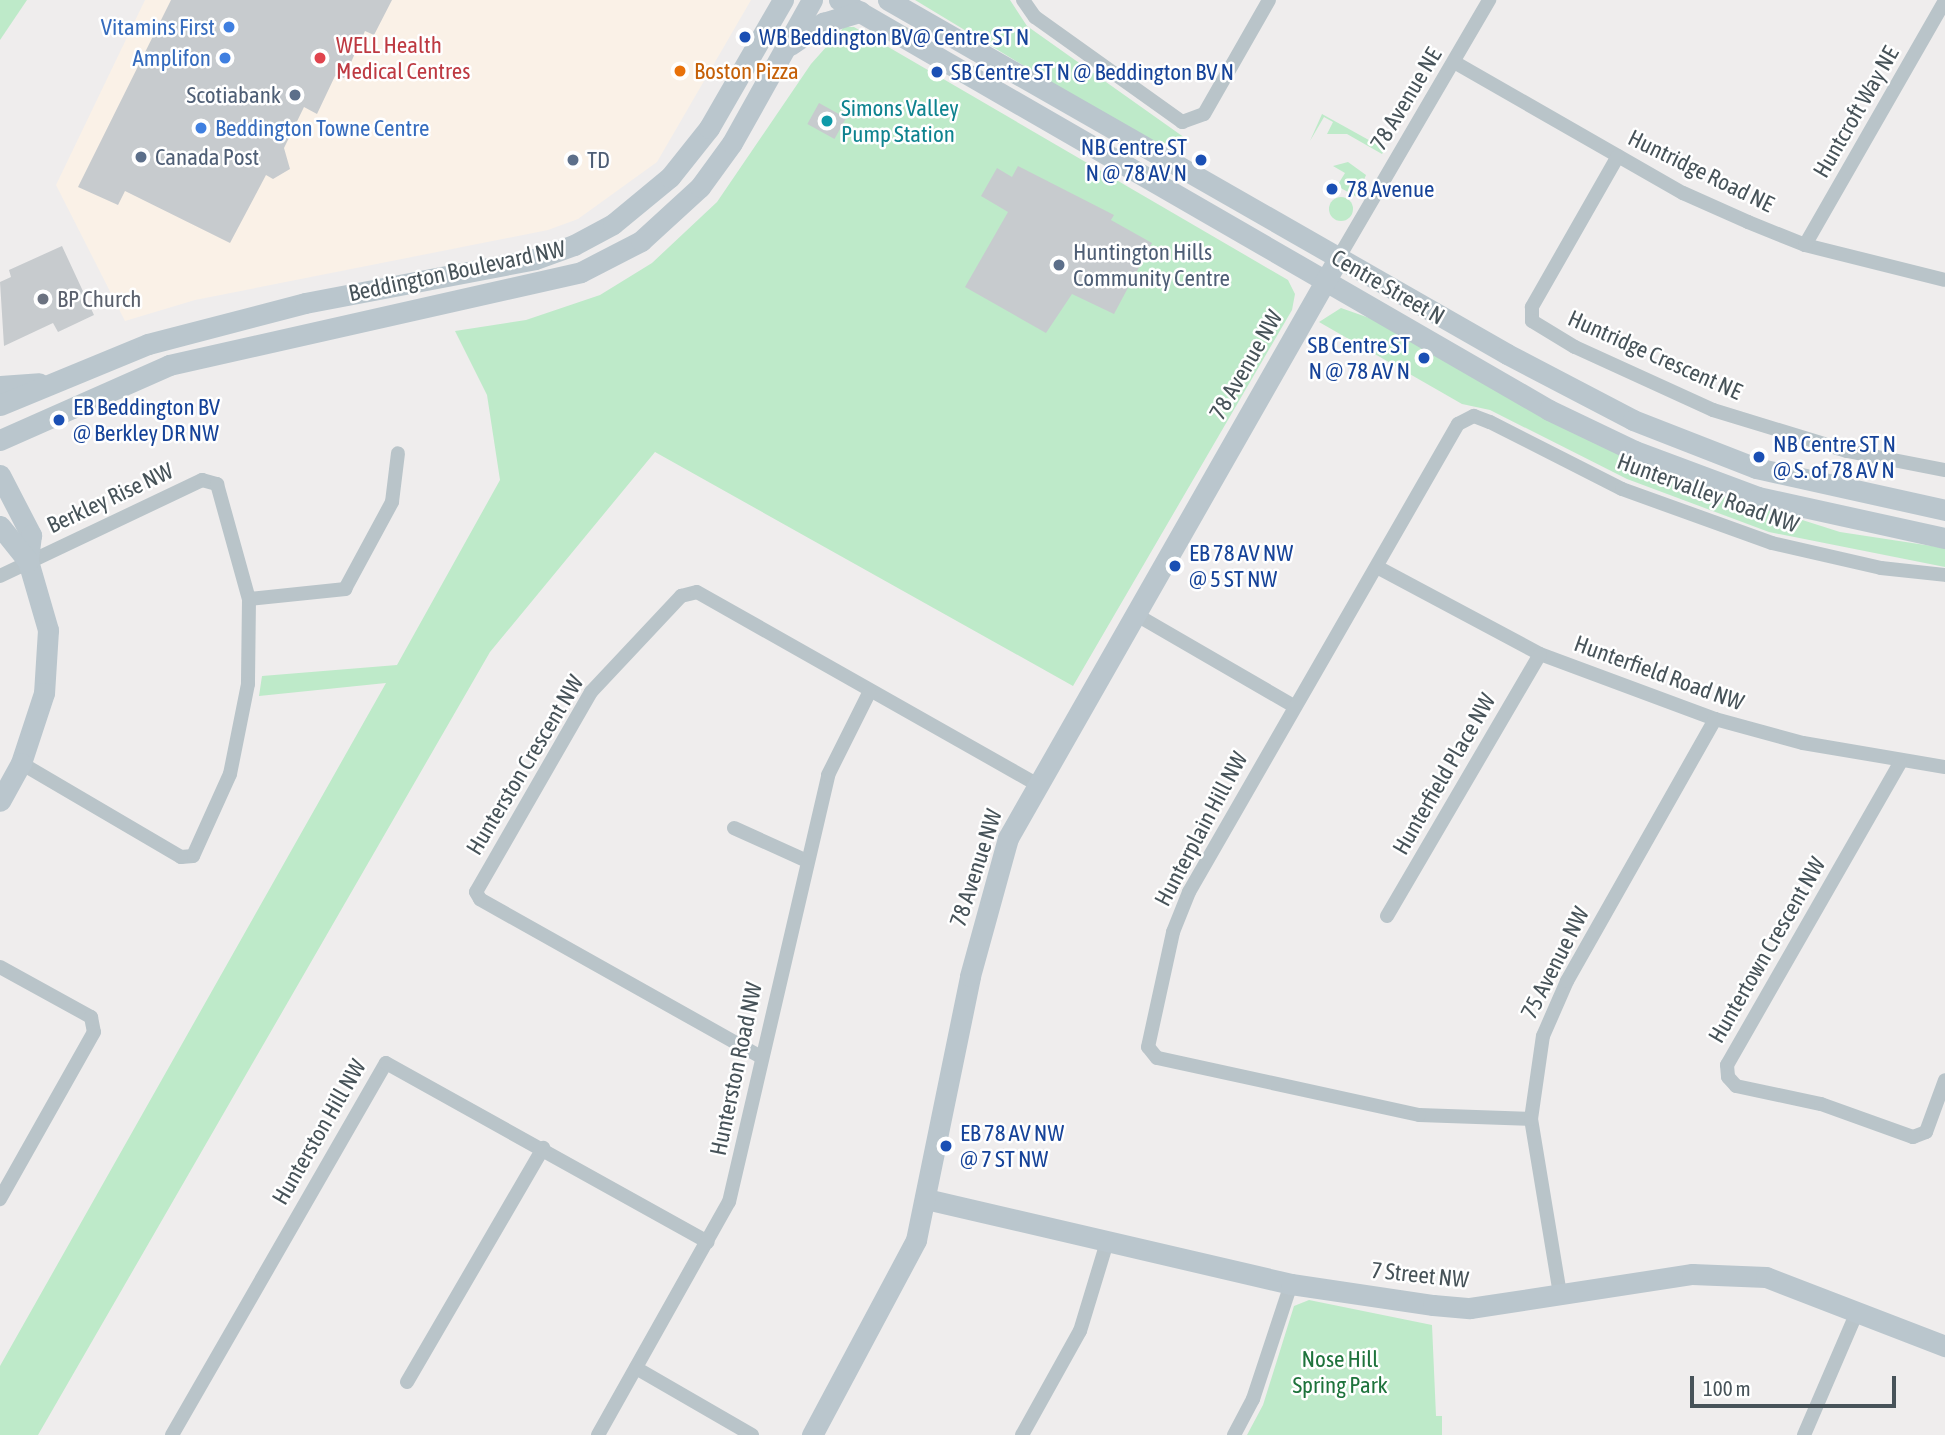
<!DOCTYPE html>
<style>
body{margin:0}
#map{position:relative;width:1945px;height:1435px;overflow:hidden;background:#efeded;font-family:"Asap Condensed",sans-serif}
div>[style]{position:absolute}
[style*='--x']{left:calc(var(--x)*1px);top:calc(var(--y)*1px);width:calc(var(--w)*1px);rotate:calc(var(--a)*1deg)}
.commercial>*{inset:0;background:#faf1e7}
.green>*{inset:0;background:#beeac9}
.round{border-radius:50%}
.building>*{inset:0;background:#c7cbce;transform-origin:0 0}
.street>*{height:14px;margin:-7px;padding:0 7px;transform-origin:7px;border-radius:7px;background:#b9c4c9}
.secondary>*{height:21px;margin:-10.5px;padding:0 10.5px;transform-origin:10.5px;border-radius:10.5px;background:#bac6cd}
.dots>*{width:19px;height:19px;translate:-50% -50%;box-sizing:border-box;border:4px solid #fff;border-radius:50%}
span{translate:-50% -50%;white-space:nowrap;text-align:center;line-height:1.15;-webkit-text-stroke:5px #fff;paint-order:stroke}
.shop-label{font-size:23px;color:#366cbe}
.right{translate:-100% -50%;text-align:right}
.left{translate:0 -50%;text-align:left}
.transit-label{font-size:23px;color:#164399}
.health-label{font-size:23px;color:#be3a42}
.food-label{font-size:23px;color:#c56008}
.service-label{font-size:23px;color:#4e5e75}
.street-label{font-size:23px;color:#475359}
.culture-label{font-size:23px;color:#0d838f}
.worship-label{font-size:23px;color:#5b616d}
.park-label{font-size:23px;color:#1e733c}
.scale{position:absolute;left:1690px;top:1376px;width:206px;height:32px;box-sizing:border-box;border:4px solid #475359;border-top:0;padding-left:9px;font-size:21px;line-height:24px;white-space:nowrap;color:#475359;-webkit-text-stroke:5px #fff;paint-order:stroke}
</style>
<div id="map">
<div class="commercial">
<i style="clip-path:polygon(145px 0,751px 0,657px 162px,578px 219px,548px 230px,195px 300px,125px 321px,56px 185px)"></i>
</div>
<div class="green">
<i style="clip-path:polygon(0 0,27px 0,0 40px)"></i>
<i style="clip-path:polygon(915px 0,1010px 0,1027px 26px,1185px 138px,1163px 144px,1148px 141px)"></i>
<i style="clip-path:polygon(844px 27px,854px 27px,1288px 280px,1295px 294px,1292px 310px,1073px 686px,655px 452px,490px 652px,38px 1435px,0 1435px,0 1366px,386px 683px,259px 696px,262px 676px,397px 665px,500px 480px,487px 395px,455px 331px,526px 320px,600px 295px,652px 263px,717px 202px,811px 64px)"></i>
<i style="clip-path:polygon(1322px 114px,1385px 149px,1382px 154px,1347px 134px,1327px 134px,1333px 122px,1324px 117px,1310px 141px)"></i>
<i style="clip-path:polygon(1348px 162px,1366px 175px,1357px 197px,1337px 186px,1345px 173px,1333px 166px)"></i>
<i class="round" style="left:1329px;top:197px;width:24px;height:24px"></i>
<i style="clip-path:polygon(1341px 308px,1375px 320px,1717px 493px,1840px 532px,1945px 548px,1945px 567px,1769px 532px,1627px 479px,1490px 410px,1462px 404px,1319px 322px)"></i>
<i style="clip-path:polygon(1309px 1300px,1432px 1325px,1436px 1416px,1442px 1416px,1442px 1435px,1247px 1435px,1263px 1405px,1294px 1306px)"></i>
</div>
<div class="building">
<i style="clip-path:polygon(171px 0,392px 0,374px 35px,365px 31px,344px 78px,335px 76px,317px 114px,304px 107px,284px 148px,290px 169px,273px 179px,266px 175px,230px 243px,125px 191px,118px 205px,78px 187px)"></i>
<i style="left:819px;top:103px;width:31px;height:24px;rotate:29deg"></i>
<i style="clip-path:polygon(1018px 166px,1114px 215px,1111px 220px,1152px 243px,1114px 314px,1072px 294px,1046px 333px,965px 287px,1008px 212px,981px 196px,997px 168px,1012px 177px)"></i>
<i style="clip-path:polygon(62px 246px,94px 315px,58px 332px,53px 323px,4px 346px,0 282px,11px 277px,9px 270px)"></i>
</div>
<div class="street">
<i style="--x:1023;--y:0;--w:21;--a:55"></i>
<i style="--x:1035;--y:17;--w:181;--a:35.5"></i>
<i style="--x:1182;--y:122;--w:23;--a:-20"></i>
<i style="--x:1204;--y:114;--w:131;--a:-60.3"></i>
<i style="--x:1454;--y:62;--w:264;--a:29.8"></i>
<i style="--x:1683;--y:193;--w:71;--a:24"></i>
<i style="--x:1748;--y:222;--w:61;--a:22"></i>
<i style="--x:1805;--y:245;--w:144;--a:14"></i>
<i style="--x:1618;--y:156;--w:174;--a:119.7"></i>
<i style="--x:1532;--y:307;--w:14;--a:90"></i>
<i style="--x:1532;--y:321;--w:50;--a:31.2"></i>
<i style="--x:1575;--y:347;--w:152;--a:24.5"></i>
<i style="--x:1713;--y:410;--w:140;--a:17"></i>
<i style="--x:1847;--y:451;--w:100;--a:11"></i>
<i style="--x:1805;--y:245;--w:281;--a:-60.2"></i>
<i style="--x:1339;--y:257;--w:298;--a:-59.7"></i>
<i style="--x:1377;--y:567;--w:185;--a:28.1"></i>
<i style="--x:1540;--y:654;--w:187;--a:20.4"></i>
<i style="--x:1715;--y:719;--w:91;--a:15.3"></i>
<i style="--x:1803;--y:743;--w:144;--a:9.6"></i>
<i style="--x:0;--y:576;--w:224;--a:-25.4"></i>
<i style="--x:202;--y:480;--w:16;--a:15"></i>
<i style="--x:217;--y:484;--w:119;--a:74.5"></i>
<i style="--x:249;--y:599;--w:85;--a:90.7"></i>
<i style="--x:248;--y:684;--w:92;--a:101.3"></i>
<i style="--x:230;--y:774;--w:90;--a:114.3"></i>
<i style="--x:193;--y:856;--w:12;--a:175"></i>
<i style="--x:181;--y:857;--w:186;--a:-149.6"></i>
<i style="--x:249;--y:599;--w:97;--a:-5.9"></i>
<i style="--x:345;--y:589;--w:99;--a:-61.6"></i>
<i style="--x:392;--y:502;--w:49;--a:-83"></i>
<i style="--x:1135;--y:614;--w:184;--a:30.1"></i>
<i style="--x:1900;--y:763;--w:348;--a:119.8"></i>
<i style="--x:1727;--y:1065;--w:12;--a:85"></i>
<i style="--x:1728;--y:1077;--w:12;--a:48"></i>
<i style="--x:1736;--y:1086;--w:87;--a:12"></i>
<i style="--x:1821;--y:1104;--w:98;--a:19.7"></i>
<i style="--x:1913;--y:1137;--w:14;--a:-21"></i>
<i style="--x:1926;--y:1132;--w:55;--a:-69.9"></i>
<i style="--x:734;--y:828;--w:78;--a:24.3"></i>
<i style="--x:1387;--y:916;--w:303;--a:-59.7"></i>
<i style="--x:0;--y:967;--w:104;--a:28.8"></i>
<i style="--x:91;--y:1017;--w:15;--a:79"></i>
<i style="--x:94;--y:1032;--w:192;--a:119.4"></i>
<i style="--x:761;--y:1057;--w:322;--a:-150.7"></i>
<i style="--x:480;--y:899;--w:8;--a:-120"></i>
<i style="--x:476;--y:892;--w:231;--a:-60.1"></i>
<i style="--x:591;--y:692;--w:132;--a:-46.8"></i>
<i style="--x:681;--y:596;--w:16;--a:-14"></i>
<i style="--x:697;--y:592;--w:387;--a:29.5"></i>
<i style="--x:1531;--y:1119;--w:112;--a:-178"></i>
<i style="--x:1419;--y:1115;--w:268;--a:-167.7"></i>
<i style="--x:1157;--y:1058;--w:14;--a:-129"></i>
<i style="--x:1148;--y:1047;--w:118;--a:-77.7"></i>
<i style="--x:1173;--y:932;--w:43;--a:-68.2"></i>
<i style="--x:1189;--y:892;--w:540;--a:-60.11"></i>
<i style="--x:1458;--y:424;--w:18;--a:-27"></i>
<i style="--x:1474;--y:416;--w:17;--a:21"></i>
<i style="--x:1490;--y:422;--w:148;--a:26.9"></i>
<i style="--x:1622;--y:489;--w:159;--a:19.8"></i>
<i style="--x:1772;--y:543;--w:112;--a:12.9"></i>
<i style="--x:1881;--y:568;--w:64;--a:6.2"></i>
<i style="--x:1560;--y:1294;--w:177;--a:-99.4"></i>
<i style="--x:1531;--y:1119;--w:84;--a:-81.8"></i>
<i style="--x:1543;--y:1036;--w:60;--a:-66.4"></i>
<i style="--x:1567;--y:981;--w:301;--a:-60.5"></i>
<i style="--x:636;--y:1368;--w:134;--a:30"></i>
<i style="--x:407;--y:1382;--w:271;--a:-59.8"></i>
<i style="--x:172;--y:1435;--w:429;--a:-60.1"></i>
<i style="--x:386;--y:1063;--w:368;--a:29.1"></i>
<i style="--x:598;--y:1435;--w:267;--a:-60.7"></i>
<i style="--x:729;--y:1202;--w:438;--a:-76.9"></i>
<i style="--x:828;--y:775;--w:92;--a:-63.4"></i>
<i style="--x:1022;--y:1435;--w:119;--a:-60.9"></i>
<i style="--x:1080;--y:1331;--w:93;--a:-73.1"></i>
<i style="--x:1234;--y:1435;--w:41;--a:-62.2"></i>
<i style="--x:1253;--y:1399;--w:121;--a:-71.7"></i>
<i style="--x:1804;--y:1435;--w:134;--a:-66.7"></i>
</div>
<div class="secondary">
<i style="--x:839;--y:0;--w:820;--a:30"></i>
<i style="--x:1549;--y:410;--w:95;--a:25.5"></i>
<i style="--x:1635;--y:451;--w:131;--a:20.5"></i>
<i style="--x:1758;--y:497;--w:191;--a:12.4"></i>
<i style="--x:888;--y:0;--w:713;--a:29.76"></i>
<i style="--x:1507;--y:354;--w:142;--a:27.6"></i>
<i style="--x:1633;--y:420;--w:132;--a:21.3"></i>
<i style="--x:1756;--y:468;--w:194;--a:12.5"></i>
<i style="--x:790;--y:45;--w:40;--a:-34"></i>
<i style="--x:823;--y:23;--w:39;--a:-17"></i>
<i style="--x:0;--y:386;--w:39;--a:-4"></i>
<i style="--x:0;--y:405;--w:160;--a:-22.4"></i>
<i style="--x:148;--y:344;--w:162;--a:-14.6"></i>
<i style="--x:305;--y:303;--w:234;--a:-10.8"></i>
<i style="--x:535;--y:259;--w:41;--a:-19.7"></i>
<i style="--x:574;--y:245;--w:44;--a:-28.3"></i>
<i style="--x:613;--y:224;--w:74;--a:-39.5"></i>
<i style="--x:670;--y:177;--w:63;--a:-51.5"></i>
<i style="--x:709;--y:128;--w:148;--a:-60"></i>
<i style="--x:0;--y:440;--w:185;--a:-23.9"></i>
<i style="--x:169;--y:365;--w:422;--a:-12.7"></i>
<i style="--x:581;--y:272;--w:68;--a:-27.3"></i>
<i style="--x:641;--y:241;--w:80;--a:-42.5"></i>
<i style="--x:700;--y:187;--w:54;--a:-54"></i>
<i style="--x:732;--y:143;--w:164;--a:-60.8"></i>
<i style="--x:0;--y:475;--w:68;--a:62.7"></i>
<i style="--x:31;--y:535;--w:26;--a:97"></i>
<i style="--x:28;--y:561;--w:72;--a:73.8"></i>
<i style="--x:48;--y:630;--w:63;--a:93.6"></i>
<i style="--x:44;--y:693;--w:74;--a:108.2"></i>
<i style="--x:21;--y:763;--w:43;--a:118.9"></i>
<i style="--x:0;--y:526;--w:45;--a:51.3"></i>
<i style="--x:926;--y:1199;--w:375;--a:13.1"></i>
<i style="--x:1291;--y:1284;--w:144;--a:8.4"></i>
<i style="--x:1433;--y:1305;--w:37;--a:5"></i>
<i style="--x:1470;--y:1308;--w:225;--a:-8.7"></i>
<i style="--x:1692;--y:1274;--w:74;--a:2.3"></i>
<i style="--x:1766;--y:1277;--w:192;--a:21.1"></i>
<i style="--x:812;--y:1435;--w:221;--a:-61.9"></i>
<i style="--x:916;--y:1240;--w:269;--a:-78.4"></i>
<i style="--x:970;--y:976;--w:143;--a:-74.6"></i>
<i style="--x:1008;--y:838;--w:669;--a:-60.33"></i>
</div>
<div class="dots">
<i style="left:229px;top:27px;background:#3f7fe0"></i>
<i style="left:745px;top:37px;background:#1a4fb4"></i>
<i style="left:225px;top:58px;background:#3f7fe0"></i>
<i style="left:320px;top:58px;background:#e0444e"></i>
<i style="left:680px;top:71px;background:#e8710a"></i>
<i style="left:937px;top:72px;background:#1a4fb4"></i>
<i style="left:295px;top:95px;background:#5c6f8a"></i>
<i style="left:827px;top:121px;background:#0f9aa8"></i>
<i style="left:201px;top:128px;background:#3f7fe0"></i>
<i style="left:141px;top:157px;background:#5c6f8a"></i>
<i style="left:573px;top:160px;background:#5c6f8a"></i>
<i style="left:1201px;top:160px;background:#1a4fb4"></i>
<i style="left:1332px;top:189px;background:#1a4fb4"></i>
<i style="left:1059px;top:265px;background:#5c6f8a"></i>
<i style="left:43px;top:299px;background:#6b7280"></i>
<i style="left:1424px;top:358px;background:#1a4fb4"></i>
<i style="left:59px;top:420px;background:#1a4fb4"></i>
<i style="left:1759px;top:457px;background:#1a4fb4"></i>
<i style="left:1175px;top:566px;background:#1a4fb4"></i>
<i style="left:946px;top:1146px;background:#1a4fb4"></i>
</div>
<div class="shop-label">
<span class="right" style="left:215px;top:27px">Vitamins First</span>
<span class="right" style="left:211px;top:58px">Amplifon</span>
<span class="left" style="left:215px;top:128px">Beddington Towne Centre</span>
</div>
<div class="transit-label">
<span class="left" style="left:759px;top:37px">WB Beddington BV@ Centre ST N</span>
<span class="left" style="left:951px;top:72px">SB Centre ST N @ Beddington BV N</span>
<span class="right" style="left:1187px;top:160px">NB Centre ST<br>N @ 78 AV N</span>
<span class="left" style="left:1346px;top:189px">78 Avenue</span>
<span class="right" style="left:1410px;top:358px">SB Centre ST<br>N @ 78 AV N</span>
<span class="left" style="left:73px;top:420px">EB Beddington BV<br>@ Berkley DR NW</span>
<span class="left" style="left:1773px;top:457px">NB Centre ST N<br>@ S. of 78 AV N</span>
<span class="left" style="left:1189px;top:566px">EB 78 AV NW<br>@ 5 ST NW</span>
<span class="left" style="left:960px;top:1146px">EB 78 AV NW<br>@ 7 ST NW</span>
</div>
<div class="health-label">
<span class="left" style="left:336px;top:58px">WELL Health<br>Medical Centres</span>
</div>
<div class="food-label">
<span class="left" style="left:694px;top:71px">Boston Pizza</span>
</div>
<div class="service-label">
<span class="right" style="left:281px;top:95px">Scotiabank</span>
<span class="left" style="left:155px;top:157px">Canada Post</span>
<span class="left" style="left:587px;top:160px">TD</span>
<span class="left" style="left:1073px;top:265px">Huntington Hills<br>Community Centre</span>
</div>
<div class="street-label">
<span style="left:1406px;top:99px;rotate:-59deg">78 Avenue NE</span>
<span style="left:1856px;top:112px;rotate:-60deg">Huntcroft Way NE</span>
<span style="left:1701px;top:171px;rotate:26deg">Huntridge Road NE</span>
<span style="left:457px;top:271px;rotate:-12deg">Beddington Boulevard NW</span>
<span style="left:1388px;top:287px;rotate:30deg">Centre Street N</span>
<span style="left:1655px;top:355px;rotate:24deg">Huntridge Crescent NE</span>
<span style="left:1246px;top:365px;rotate:-60deg">78 Avenue NW</span>
<span style="left:1708px;top:493px;rotate:20deg">Huntervalley Road NW</span>
<span style="left:110px;top:498px;rotate:-25deg">Berkley Rise NW</span>
<span style="left:1659px;top:673px;rotate:20deg">Hunterfield Road NW</span>
<span style="left:525px;top:765px;rotate:-59deg">Hunterston Crescent NW</span>
<span style="left:1444px;top:774px;rotate:-60deg">Hunterfield Place NW</span>
<span style="left:1201px;top:829px;rotate:-62deg">Hunterplain Hill NW</span>
<span style="left:976px;top:868px;rotate:-72deg">78 Avenue NW</span>
<span style="left:1767px;top:950px;rotate:-60deg">Huntertown Crescent NW</span>
<span style="left:1555px;top:963px;rotate:-63deg">75 Avenue NW</span>
<span style="left:736px;top:1069px;rotate:-78deg">Hunterston Road NW</span>
<span style="left:319px;top:1132px;rotate:-60deg">Hunterston Hill NW</span>
<span style="left:1420px;top:1275px;rotate:6deg">7 Street NW</span>
</div>
<div class="culture-label">
<span class="left" style="left:841px;top:121px">Simons Valley<br>Pump Station</span>
</div>
<div class="worship-label">
<span class="left" style="left:57px;top:299px">BP Church</span>
</div>
<div class="park-label">
<span style="left:1340px;top:1372px">Nose Hill<br>Spring Park</span>
</div>
<div class="scale">100 m</div>
</div>
